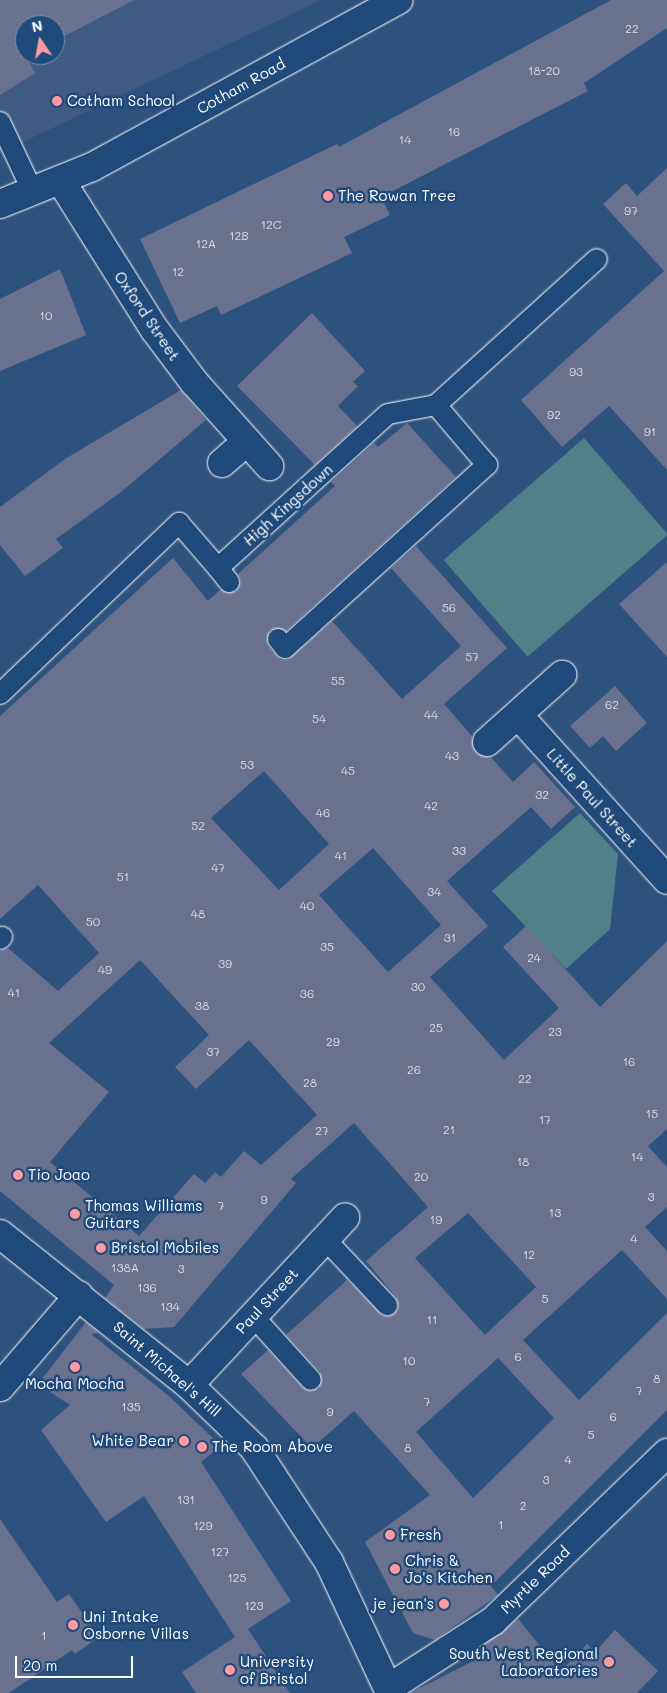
<!DOCTYPE html>
<style>
body{margin:0}
#map{position:relative;width:667px;height:1693px;overflow:hidden;background:#2e527e;font-family:Mali,sans-serif}
div>[style]{position:absolute}
[style*='--x']{left:calc(var(--x)*1px);top:calc(var(--y)*1px);width:calc(var(--w)*1px);rotate:calc(var(--a)*1deg)}
.built>*{inset:0;background:#405b83}
.green>*{inset:0;background:#518089;transform-origin:0 0}
.building>*{inset:0;background:#6a718f}
.roads{filter:drop-shadow(0 0 1px #fff) drop-shadow(0 0 1px #fff)}
.service>*{height:20px;margin:-10px;padding:0 10px;transform-origin:10px;border-radius:10px;background:#1f4a7a}
.minor>*{height:28px;margin:-14px;padding:0 14px;transform-origin:14px;border-radius:14px;background:#1f4a7a}
.tertiary>*{height:28px;margin:-14px;padding:0 14px;transform-origin:14px;border-radius:14px;background:#1f4a7a}
.dots>*{width:14px;height:14px;translate:-50% -50%;box-sizing:border-box;border:2px solid #1f4a7a;border-radius:50%}
span{translate:-50% -50%;white-space:nowrap;text-align:center;line-height:1.15;-webkit-text-stroke:5px #1f4a7a;paint-order:stroke}
.number-label{font-size:12px;color:#dadce3}
.number-label span{-webkit-text-stroke-width:0}
.street-label{font-size:15px;color:#fff}
.poi-label{font-size:15px;color:#fff}
.left{translate:0 -50%;text-align:left}
.right{translate:-100% -50%;text-align:right}
.north{position:absolute;left:15px;top:15px;width:50px;height:50px;box-sizing:border-box;background:#1f4a7a;border:1px solid #7992af;border-radius:50%;rotate:348deg;font-size:14px;font-weight:700;line-height:20px;text-align:center;color:#fff}
.north::after{content:'';display:block;margin:auto;width:18px;height:22px;background:#ff9aa2;clip-path:polygon(50% 0,100% 100%,50% 72%,0 100%)}
.scale{position:absolute;left:15px;top:1656px;width:118px;height:22px;box-sizing:border-box;border:2px solid #fff;border-top:0;padding-left:6px;font-size:15px;line-height:18px;white-space:nowrap;color:#fff;-webkit-text-stroke:4px #1f4a7a;paint-order:stroke}
</style>
<div id="map">
<div class="built">
<i style="clip-path:polygon(evenodd,0 0,321px 0,0 153px,0 0,25px 25px,55px 25px,55px 55px,25px 55px,25px 25px)"></i>
</div>
<div class="green">
<i style="left:584px;top:438px;width:128px;height:186px;rotate:49deg"></i>
<i style="clip-path:polygon(580px 813px,618px 854px,610px 929px,566px 969px,492px 891px)"></i>
</div>
<div class="building">
<i style="clip-path:polygon(0 0,134px 0,55px 41px,55px 25px,25px 25px,25px 55px,35px 73px,0 95px)"></i>
<i style="clip-path:polygon(611px 0,667px 0,667px 28px,584px 83px,588px 91px,381px 197px,390px 215px,344px 237px,352px 253px,221px 315px,217px 306px,180px 323px,140px 239px,337px 144px,339px 147px)"></i>
<i style="clip-path:polygon(667px 168px,667px 470px,609px 406px,562px 447px,521px 400px,664px 271px,603px 204px,626px 183px,637px 196px)"></i>
<i style="clip-path:polygon(60px 269px,86px 335px,0 371px,0 299px)"></i>
<i style="clip-path:polygon(312px 313px,365px 371px,353px 382px,358px 386px,338px 406px,357px 426px,315px 465px,237px 386px)"></i>
<i style="clip-path:polygon(181px 390px,206px 420px,121px 492px,56px 539px,63px 548px,25px 576px,0 545px,0 507px,65px 459px)"></i>
<i style="clip-path:polygon(evenodd,407px 423px,456px 477px,286px 631px,270px 630px,268px 646px,280px 659px,288px 660px,332px 621px,402px 699px,461px 646px,391px 568px,416px 546px,507px 648px,444px 704px,472px 736px,476px 753px,491px 757px,513px 782px,534px 762px,575px 807px,551px 829px,531px 807px,447px 881px,488px 926px,430px 977px,504px 1060px,559px 1008px,503px 947px,526px 926px,600px 1007px,667px 941px,667px 1129px,648px 1146px,667px 1167px,667px 1207px,645px 1227px,667px 1251px,667px 1299px,622px 1250px,523px 1340px,579px 1400px,667px 1313px,667px 1410px,491px 1586px,498px 1595px,435px 1640px,413px 1633px,365px 1542px,430px 1495px,354px 1411px,312px 1448px,241px 1374px,268px 1350px,303px 1388px,319px 1389px,320px 1372px,286px 1335px,347px 1280px,383px 1316px,398px 1309px,396px 1297px,366px 1261px,428px 1207px,354px 1123px,291px 1179px,296px 1183px,174px 1327px,144px 1329px,105px 1298px,114px 1285px,0 1191px,0 951px,8px 948px,58px 991px,99px 953px,38px 885px,0 919px,0 716px,173px 558px,208px 601px,220px 590px,236px 592px,241px 581px,238px 574px,335px 486px,331px 482px,374px 443px,378px 447px,407px 423px,264px 771px,329px 844px,279px 890px,211px 818px,264px 771px,407px 423px,373px 848px,441px 925px,388px 972px,319px 895px,373px 848px,407px 423px,140px 960px,209px 1035px,175px 1067px,196px 1089px,249px 1040px,317px 1115px,261px 1165px,244px 1151px,221px 1177px,215px 1172px,205px 1183px,194px 1174px,139px 1236px,50px 1162px,109px 1092px,49px 1043px,140px 960px,407px 423px,468px 1213px,536px 1287px,485px 1335px,415px 1258px,468px 1213px,407px 423px,498px 1358px,554px 1418px,473px 1498px,416px 1432px,498px 1358px)"></i>
<i style="clip-path:polygon(667px 562px,667px 657px,619px 604px)"></i>
<i style="clip-path:polygon(615px 686px,647px 723px,616px 751px,603px 736px,590px 748px,570px 726px)"></i>
<i style="clip-path:polygon(86px 1322px,99px 1333px,91px 1334px,169px 1396px,221px 1446px,201px 1462px,291px 1601px,248px 1629px,290px 1693px,196px 1693px,182px 1672px,235px 1637px,144px 1496px,106px 1522px,41px 1430px,70px 1405px,38px 1384px)"></i>
<i style="clip-path:polygon(0 1519px,57px 1602px,69px 1594px,99px 1637px,75px 1654px,72px 1650px,9px 1693px,0 1693px)"></i>
<i style="clip-path:polygon(518px 1619px,561px 1671px,587px 1644px,595px 1652px,615px 1630px,658px 1671px,637px 1693px,410px 1693px,483px 1656px,473px 1652px)"></i>
</div>
<div class="roads">
<div class="service">
<i style="--x:0;--y:122;--w:77;--a:64.8"></i>
<i style="--x:218;--y:568;--w:18;--a:52"></i>
<i style="--x:278;--y:639;--w:11;--a:52"></i>
<i style="--x:285;--y:648;--w:273;--a:-42.2"></i>
<i style="--x:487;--y:465;--w:79;--a:-130.4"></i>
<i style="--x:0;--y:694;--w:248;--a:-43.7"></i>
<i style="--x:179;--y:523;--w:60;--a:49.1"></i>
<i style="--x:218;--y:568;--w:229;--a:-42.2"></i>
<i style="--x:388;--y:414;--w:49;--a:-10.6"></i>
<i style="--x:436;--y:405;--w:217;--a:-42.2"></i>
<i style="--x:0;--y:939;--w:3;--a:-45"></i>
<i style="--x:325;--y:1239;--w:91;--a:46.8"></i>
<i style="--x:253;--y:1316;--w:86;--a:47.8"></i>
</div>
<div class="minor">
<i style="--x:61;--y:181;--w:176;--a:57.8"></i>
<i style="--x:155;--y:330;--w:65;--a:53.1"></i>
<i style="--x:194;--y:382;--w:113;--a:48.2"></i>
<i style="--x:222;--y:463;--w:32;--a:-41"></i>
<i style="--x:518;--y:715;--w:222;--a:47.9"></i>
<i style="--x:487;--y:742;--w:101;--a:-41.8"></i>
<i style="--x:189;--y:1385;--w:229;--a:-47"></i>
<i style="--x:0;--y:1387;--w:121;--a:-49.3"></i>
<i style="--x:389;--y:1688;--w:124;--a:-32.8"></i>
<i style="--x:493;--y:1621;--w:242;--a:-44"></i>
</div>
<div class="tertiary">
<i style="--x:0;--y:204;--w:99;--a:-21.9"></i>
<i style="--x:92;--y:167;--w:349;--a:-28.6"></i>
<i style="--x:0;--y:1234;--w:242;--a:38.6"></i>
<i style="--x:189;--y:1385;--w:91;--a:44.1"></i>
<i style="--x:254;--y:1448;--w:136;--a:56.7"></i>
<i style="--x:329;--y:1562;--w:145;--a:65"></i>
</div>
</div>
<div class="dots">
<i style="left:57px;top:101px;background:#ff9aa2"></i>
<i style="left:328px;top:196px;background:#ff9aa2"></i>
<i style="left:18px;top:1175px;background:#ff9aa2"></i>
<i style="left:75px;top:1214px;background:#ff9aa2"></i>
<i style="left:101px;top:1248px;background:#ff9aa2"></i>
<i style="left:75px;top:1367px;background:#ff9aa2"></i>
<i style="left:184px;top:1441px;background:#ff9aa2"></i>
<i style="left:202px;top:1447px;background:#ff9aa2"></i>
<i style="left:390px;top:1535px;background:#ff9aa2"></i>
<i style="left:395px;top:1569px;background:#ff9aa2"></i>
<i style="left:444px;top:1604px;background:#ff9aa2"></i>
<i style="left:73px;top:1625px;background:#ff9aa2"></i>
<i style="left:609px;top:1662px;background:#ff9aa2"></i>
<i style="left:230px;top:1670px;background:#ff9aa2"></i>
</div>
<div class="number-label">
<span style="left:632px;top:29px">22</span>
<span style="left:544px;top:71px">18-20</span>
<span style="left:454px;top:132px">16</span>
<span style="left:405px;top:140px">14</span>
<span style="left:631px;top:211px">97</span>
<span style="left:271px;top:225px">12C</span>
<span style="left:239px;top:236px">12B</span>
<span style="left:206px;top:244px">12A</span>
<span style="left:178px;top:272px">12</span>
<span style="left:46px;top:316px">10</span>
<span style="left:576px;top:372px">93</span>
<span style="left:554px;top:415px">92</span>
<span style="left:650px;top:432px">91</span>
<span style="left:449px;top:608px">56</span>
<span style="left:472px;top:657px">57</span>
<span style="left:338px;top:681px">55</span>
<span style="left:612px;top:705px">62</span>
<span style="left:431px;top:715px">44</span>
<span style="left:319px;top:719px">54</span>
<span style="left:452px;top:756px">43</span>
<span style="left:247px;top:765px">53</span>
<span style="left:348px;top:771px">45</span>
<span style="left:542px;top:795px">32</span>
<span style="left:431px;top:806px">42</span>
<span style="left:323px;top:813px">46</span>
<span style="left:198px;top:826px">52</span>
<span style="left:459px;top:851px">33</span>
<span style="left:341px;top:856px">41</span>
<span style="left:218px;top:868px">47</span>
<span style="left:123px;top:877px">51</span>
<span style="left:434px;top:892px">34</span>
<span style="left:307px;top:906px">40</span>
<span style="left:198px;top:914px">48</span>
<span style="left:93px;top:922px">50</span>
<span style="left:450px;top:938px">31</span>
<span style="left:327px;top:947px">35</span>
<span style="left:534px;top:958px">24</span>
<span style="left:225px;top:964px">39</span>
<span style="left:105px;top:970px">49</span>
<span style="left:418px;top:987px">30</span>
<span style="left:14px;top:993px">41</span>
<span style="left:307px;top:994px">36</span>
<span style="left:202px;top:1006px">38</span>
<span style="left:436px;top:1028px">25</span>
<span style="left:555px;top:1032px">23</span>
<span style="left:333px;top:1042px">29</span>
<span style="left:213px;top:1052px">37</span>
<span style="left:629px;top:1062px">16</span>
<span style="left:414px;top:1070px">26</span>
<span style="left:525px;top:1079px">22</span>
<span style="left:310px;top:1083px">28</span>
<span style="left:652px;top:1114px">15</span>
<span style="left:545px;top:1120px">17</span>
<span style="left:449px;top:1130px">21</span>
<span style="left:322px;top:1131px">27</span>
<span style="left:637px;top:1157px">14</span>
<span style="left:523px;top:1162px">18</span>
<span style="left:421px;top:1177px">20</span>
<span style="left:651px;top:1197px">3</span>
<span style="left:264px;top:1200px">9</span>
<span style="left:221px;top:1206px">7</span>
<span style="left:555px;top:1213px">13</span>
<span style="left:436px;top:1220px">19</span>
<span style="left:634px;top:1239px">4</span>
<span style="left:529px;top:1255px">12</span>
<span style="left:125px;top:1268px">138A</span>
<span style="left:181px;top:1269px">3</span>
<span style="left:147px;top:1288px">136</span>
<span style="left:545px;top:1299px">5</span>
<span style="left:170px;top:1307px">134</span>
<span style="left:432px;top:1320px">11</span>
<span style="left:518px;top:1357px">6</span>
<span style="left:409px;top:1361px">10</span>
<span style="left:657px;top:1379px">8</span>
<span style="left:639px;top:1391px">7</span>
<span style="left:427px;top:1402px">7</span>
<span style="left:131px;top:1407px">135</span>
<span style="left:330px;top:1412px">9</span>
<span style="left:613px;top:1417px">6</span>
<span style="left:591px;top:1435px">5</span>
<span style="left:408px;top:1448px">8</span>
<span style="left:568px;top:1460px">4</span>
<span style="left:546px;top:1480px">3</span>
<span style="left:186px;top:1500px">131</span>
<span style="left:523px;top:1506px">2</span>
<span style="left:501px;top:1525px">1</span>
<span style="left:203px;top:1526px">129</span>
<span style="left:220px;top:1552px">127</span>
<span style="left:237px;top:1578px">125</span>
<span style="left:254px;top:1606px">123</span>
<span style="left:44px;top:1636px">1</span>
</div>
<div class="street-label">
<span style="left:241px;top:86px;rotate:-29deg">Cotham Road</span>
<span style="left:147px;top:316px;rotate:56deg">Oxford Street</span>
<span style="left:288px;top:505px;rotate:-42deg">High Kingsdown</span>
<span style="left:592px;top:798px;rotate:48deg">Little Paul Street</span>
<span style="left:267px;top:1301px;rotate:-47deg">Paul Street</span>
<span style="left:167px;top:1369px;rotate:41deg">Saint Michael's Hill</span>
<span style="left:535px;top:1580px;rotate:-44deg">Myrtle Road</span>
</div>
<div class="poi-label">
<span class="left" style="left:67px;top:101px">Cotham School</span>
<span class="left" style="left:338px;top:196px">The Rowan Tree</span>
<span class="left" style="left:28px;top:1175px">Tio Joao</span>
<span class="left" style="left:85px;top:1214px">Thomas Williams<br>Guitars</span>
<span class="left" style="left:111px;top:1248px">Bristol Mobiles</span>
<span style="left:75px;top:1384px">Mocha Mocha</span>
<span class="right" style="left:174px;top:1441px">White Bear</span>
<span class="left" style="left:212px;top:1447px">The Room Above</span>
<span class="left" style="left:400px;top:1535px">Fresh</span>
<span class="left" style="left:405px;top:1569px">Chris &amp;<br>Jo's Kitchen</span>
<span class="right" style="left:434px;top:1604px">je jean's</span>
<span class="left" style="left:83px;top:1625px">Uni Intake<br>Osborne Villas</span>
<span class="right" style="left:598px;top:1662px">South West Regional<br>Laboratories</span>
<span class="left" style="left:240px;top:1670px">University<br>of Bristol</span>
</div>
<div class="north">N</div>
<div class="scale">20 m</div>
</div>
